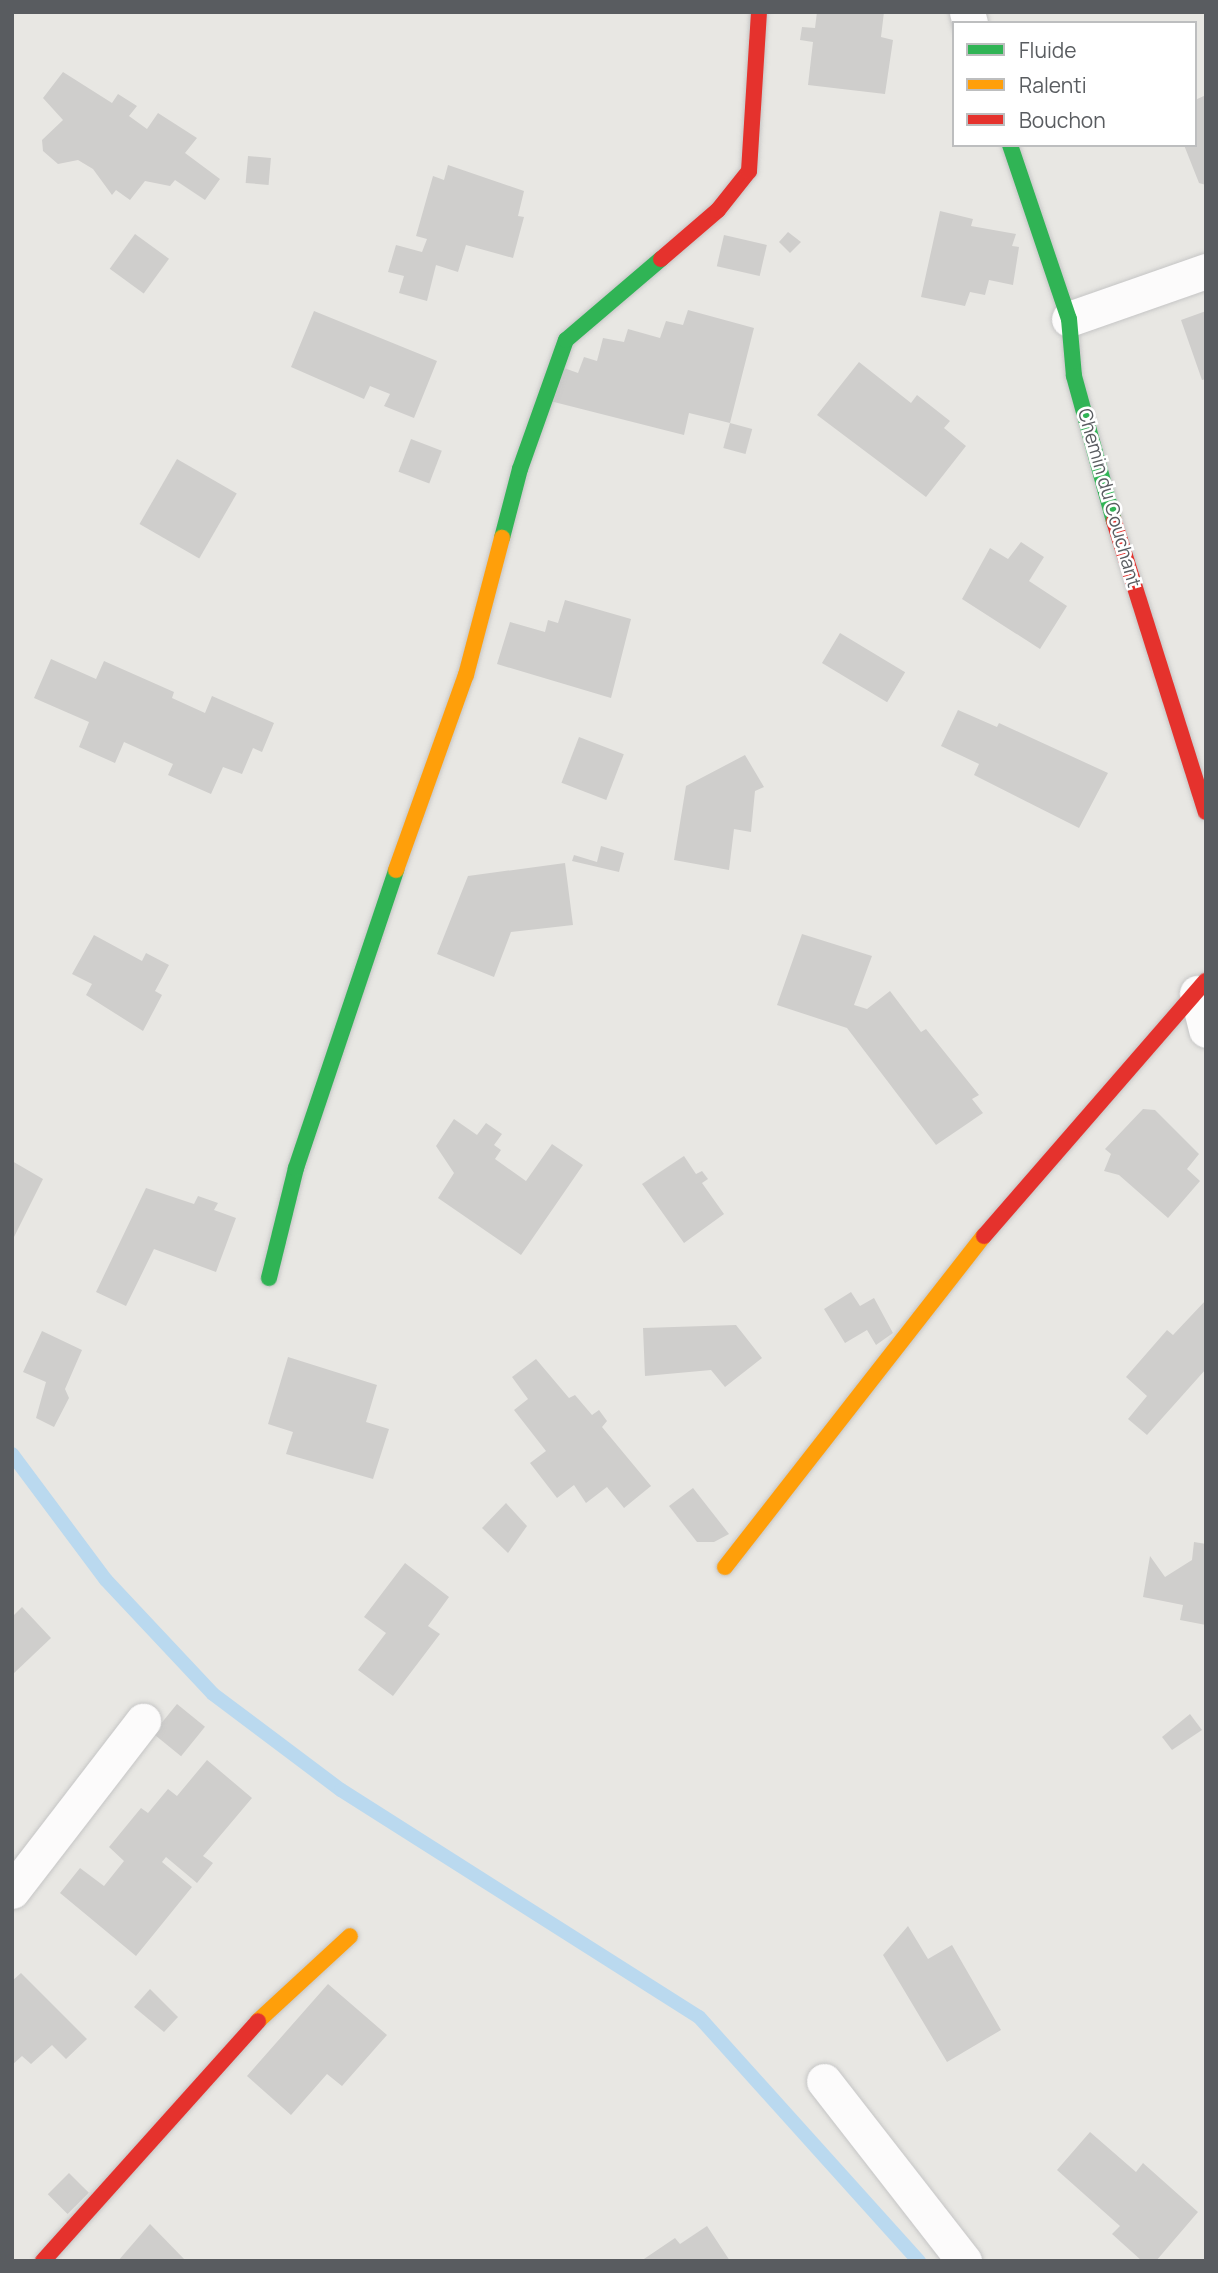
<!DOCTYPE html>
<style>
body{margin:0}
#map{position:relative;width:1218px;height:2273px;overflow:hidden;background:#e8e7e3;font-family:Manrope,sans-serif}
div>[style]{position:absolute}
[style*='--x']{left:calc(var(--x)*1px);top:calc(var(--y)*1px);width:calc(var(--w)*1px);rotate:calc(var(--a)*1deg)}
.stream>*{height:14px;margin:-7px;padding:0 7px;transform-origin:7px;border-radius:7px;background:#bad9ef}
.building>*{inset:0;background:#cfcecc;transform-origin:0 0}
.roads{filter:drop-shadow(0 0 2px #c5c5c5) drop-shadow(0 0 2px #c5c5c5)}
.street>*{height:35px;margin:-17.5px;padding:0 17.5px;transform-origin:17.5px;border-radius:17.5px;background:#fcfbfb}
.fast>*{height:16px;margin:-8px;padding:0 8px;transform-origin:8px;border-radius:8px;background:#30b455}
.slow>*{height:16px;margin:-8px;padding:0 8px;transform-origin:8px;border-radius:8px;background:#ff9f0a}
.jam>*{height:16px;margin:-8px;padding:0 8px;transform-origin:8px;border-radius:8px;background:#e5322d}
span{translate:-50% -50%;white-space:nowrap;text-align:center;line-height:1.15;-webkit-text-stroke:5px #fff;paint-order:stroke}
.street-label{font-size:19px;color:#595c60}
.frame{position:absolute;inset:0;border:14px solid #595c60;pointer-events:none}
.legend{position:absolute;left:952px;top:21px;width:245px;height:126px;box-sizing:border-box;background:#fff;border:2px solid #bdbebf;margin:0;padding:9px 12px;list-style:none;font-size:21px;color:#595c60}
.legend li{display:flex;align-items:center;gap:14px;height:35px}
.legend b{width:35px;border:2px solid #bdbebf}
</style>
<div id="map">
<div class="stream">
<i style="--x:12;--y:1454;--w:157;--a:53.3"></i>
<i style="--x:106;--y:1580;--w:156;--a:46.8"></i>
<i style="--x:213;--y:1694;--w:160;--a:36.9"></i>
<i style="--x:341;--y:1790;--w:424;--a:32.4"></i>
<i style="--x:699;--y:2017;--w:329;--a:48"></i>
</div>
<div class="building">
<i style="clip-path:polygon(817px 12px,884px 12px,881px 37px,893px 40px,885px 94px,808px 85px,813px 42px,800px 40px,802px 27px,815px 28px)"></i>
<i style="clip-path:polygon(63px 72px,112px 103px,118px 94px,137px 106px,129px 116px,147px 129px,158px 113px,197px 138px,185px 153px,220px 179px,205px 200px,175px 180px,170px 186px,145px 181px,130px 200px,116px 190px,112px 195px,93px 169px,78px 160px,58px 164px,43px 151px,42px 140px,63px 120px,43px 98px)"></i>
<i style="clip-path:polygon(1206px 95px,1206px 185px,1199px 183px,1184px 145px,1195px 145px,1195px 100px)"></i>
<i style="left:248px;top:156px;width:23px;height:27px;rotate:5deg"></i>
<i style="clip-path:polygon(448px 165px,524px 191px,518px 216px,524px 217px,513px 258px,466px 245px,458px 272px,436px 265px,427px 301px,399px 293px,404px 276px,388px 272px,396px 245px,422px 252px,427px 239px,416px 236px,433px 176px,444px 180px)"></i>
<i style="clip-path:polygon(940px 211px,973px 219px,971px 226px,1016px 234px,1012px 246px,1019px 247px,1013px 285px,989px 280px,985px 295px,970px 292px,965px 306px,921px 297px)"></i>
<i style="clip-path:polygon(788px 232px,801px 242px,790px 253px,779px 242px)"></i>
<i style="left:135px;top:234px;width:42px;height:43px;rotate:36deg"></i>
<i style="left:724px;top:235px;width:44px;height:32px;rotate:13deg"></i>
<i style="clip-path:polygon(688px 310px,754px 328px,730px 423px,689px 413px,684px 435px,550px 401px,564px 368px,578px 373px,584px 357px,597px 361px,603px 338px,624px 342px,628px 329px,660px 338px,666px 321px,683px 325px)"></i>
<i style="clip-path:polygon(314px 311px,437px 361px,414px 418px,384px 406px,390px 394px,370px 386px,364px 399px,291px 367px)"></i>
<i style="clip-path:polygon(1206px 311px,1206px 379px,1202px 380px,1181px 320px)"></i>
<i style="clip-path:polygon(859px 362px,911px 403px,917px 395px,950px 421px,944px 428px,966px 446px,926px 497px,817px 415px)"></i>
<i style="left:730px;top:423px;width:23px;height:26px;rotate:15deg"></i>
<i style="left:411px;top:439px;width:33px;height:35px;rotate:21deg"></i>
<i style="left:177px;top:459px;width:69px;height:75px;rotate:30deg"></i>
<i style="clip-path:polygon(1021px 542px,1044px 557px,1029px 581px,1067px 606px,1040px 649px,962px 599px,990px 548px,1008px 559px)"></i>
<i style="clip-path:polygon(565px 600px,631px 619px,611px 698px,497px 664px,510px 622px,545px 632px,548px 620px,558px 623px)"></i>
<i style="left:840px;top:633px;width:76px;height:35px;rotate:31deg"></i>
<i style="clip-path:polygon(51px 659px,96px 679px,104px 661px,174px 692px,172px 698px,205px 713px,212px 696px,274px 723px,262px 752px,253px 748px,242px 774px,223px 767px,211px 794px,168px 775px,173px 764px,124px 742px,115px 763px,79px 747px,89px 722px,34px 698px)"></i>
<i style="clip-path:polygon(958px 710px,997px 727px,999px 723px,1108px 773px,1079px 828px,974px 775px,979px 764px,941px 746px)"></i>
<i style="left:579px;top:737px;width:48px;height:49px;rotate:21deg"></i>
<i style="clip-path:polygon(745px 755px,764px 787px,755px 791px,751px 832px,734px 829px,729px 870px,674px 860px,686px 786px)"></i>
<i style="clip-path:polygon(601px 846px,624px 853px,619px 872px,572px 861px,574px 855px,597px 862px)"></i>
<i style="clip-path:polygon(565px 863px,573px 925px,511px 932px,494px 977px,437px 954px,468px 876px)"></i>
<i style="clip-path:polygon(802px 934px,872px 956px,854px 1005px,867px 1009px,890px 991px,921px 1032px,926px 1029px,979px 1095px,972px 1099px,983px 1113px,936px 1145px,847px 1028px,777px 1005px)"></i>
<i style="clip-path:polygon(94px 935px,142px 961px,146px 953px,169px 965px,155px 991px,162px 995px,143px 1031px,86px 995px,92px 984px,72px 974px)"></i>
<i style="clip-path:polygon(1143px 1109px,1155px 1110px,1199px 1154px,1187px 1169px,1200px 1181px,1168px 1218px,1119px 1175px,1104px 1171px,1111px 1154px,1105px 1149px)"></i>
<i style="clip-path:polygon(454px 1119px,477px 1135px,486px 1123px,502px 1134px,494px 1145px,501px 1150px,495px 1159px,526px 1181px,552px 1144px,583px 1165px,521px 1255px,438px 1198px,454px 1173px,436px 1146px)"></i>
<i style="clip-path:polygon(684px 1156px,696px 1174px,702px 1171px,708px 1179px,702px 1183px,724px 1214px,684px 1243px,642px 1184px)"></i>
<i style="clip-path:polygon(12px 1161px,43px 1179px,12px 1241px)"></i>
<i style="clip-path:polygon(146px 1188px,194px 1204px,198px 1196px,218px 1203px,214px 1210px,236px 1218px,216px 1272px,154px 1249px,126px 1306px,96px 1292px)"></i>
<i style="clip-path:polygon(851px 1292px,860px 1306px,874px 1298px,893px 1333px,876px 1345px,867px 1330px,845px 1343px,824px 1309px)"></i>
<i style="clip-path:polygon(1206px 1300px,1206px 1369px,1147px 1435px,1128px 1419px,1147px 1396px,1126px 1377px,1167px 1330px,1173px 1335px)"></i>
<i style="clip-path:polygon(736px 1325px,762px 1358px,725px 1387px,711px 1370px,645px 1376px,643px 1328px)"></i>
<i style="clip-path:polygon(42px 1331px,82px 1350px,65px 1389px,69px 1398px,54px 1427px,36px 1418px,46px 1382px,23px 1372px)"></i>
<i style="clip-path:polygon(288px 1357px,377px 1385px,366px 1422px,389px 1429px,373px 1479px,286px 1454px,293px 1432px,268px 1424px)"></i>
<i style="clip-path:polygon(536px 1359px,569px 1398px,575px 1395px,592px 1415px,599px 1410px,607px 1421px,602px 1427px,651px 1486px,624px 1508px,607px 1487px,586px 1503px,574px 1485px,557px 1498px,530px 1463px,546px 1451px,514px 1410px,528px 1399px,512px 1377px)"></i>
<i style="clip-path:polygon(693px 1488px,729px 1534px,714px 1542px,697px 1542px,669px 1506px)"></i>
<i style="clip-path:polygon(506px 1503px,527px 1526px,508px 1553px,482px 1528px)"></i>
<i style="clip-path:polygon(1194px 1542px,1206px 1544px,1206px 1625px,1180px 1620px,1183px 1605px,1143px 1597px,1150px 1556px,1165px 1577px,1192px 1560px)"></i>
<i style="clip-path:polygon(405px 1563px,449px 1597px,428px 1626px,440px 1634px,393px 1696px,358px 1670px,386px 1633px,364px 1617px)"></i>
<i style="clip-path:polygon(22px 1607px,51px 1638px,12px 1675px,12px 1617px)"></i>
<i style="left:177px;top:1704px;width:36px;height:38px;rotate:39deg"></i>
<i style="clip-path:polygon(1190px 1714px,1202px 1730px,1172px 1750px,1162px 1737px)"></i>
<i style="clip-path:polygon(207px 1760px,252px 1798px,203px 1856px,213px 1863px,197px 1883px,166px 1857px,162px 1862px,192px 1887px,136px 1956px,60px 1893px,80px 1868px,104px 1886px,124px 1861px,109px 1847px,141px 1808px,148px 1813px,168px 1789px,177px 1796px)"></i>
<i style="clip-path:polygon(908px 1926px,928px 1959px,952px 1945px,1001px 2030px,947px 2062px,883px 1955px)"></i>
<i style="clip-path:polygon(21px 1973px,87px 2039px,66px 2059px,52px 2045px,31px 2064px,22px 2056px,12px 2065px,12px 1981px)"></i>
<i style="clip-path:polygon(328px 1984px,387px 2035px,342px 2086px,327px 2074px,291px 2115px,247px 2076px)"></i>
<i style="clip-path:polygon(150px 1989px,178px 2017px,164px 2032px,134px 2007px)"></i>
<i style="clip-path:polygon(1090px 2132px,1136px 2172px,1143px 2163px,1198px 2212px,1156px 2261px,1142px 2261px,1112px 2234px,1120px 2226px,1057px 2170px)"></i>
<i style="left:69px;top:2173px;width:28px;height:30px;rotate:45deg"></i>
<i style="clip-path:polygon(150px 2224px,186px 2261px,118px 2261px)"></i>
<i style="clip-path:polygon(707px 2226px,730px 2261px,641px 2261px,675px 2238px,680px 2244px)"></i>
</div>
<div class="roads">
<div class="street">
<i style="--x:967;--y:12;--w:11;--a:75"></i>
<i style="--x:1069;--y:319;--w:145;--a:-19.3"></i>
<i style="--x:1197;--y:993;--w:38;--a:76"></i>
<i style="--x:12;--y:1891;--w:215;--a:-52.4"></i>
<i style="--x:824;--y:2081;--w:228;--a:52.1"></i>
</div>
<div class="fast">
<i style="--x:1010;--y:145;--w:184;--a:71.3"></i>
<i style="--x:1069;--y:319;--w:57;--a:85"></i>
<i style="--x:1074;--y:376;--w:150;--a:74.6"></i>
<i style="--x:502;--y:538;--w:71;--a:-75.4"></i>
<i style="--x:520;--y:469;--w:137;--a:-70.4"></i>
<i style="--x:566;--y:340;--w:125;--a:-40.5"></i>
<i style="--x:269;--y:1278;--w:113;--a:-76.2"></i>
<i style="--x:296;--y:1168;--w:314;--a:-71.4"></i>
</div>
<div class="slow">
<i style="--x:396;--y:870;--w:207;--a:-70.3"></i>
<i style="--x:466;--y:675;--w:142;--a:-75.3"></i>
<i style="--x:725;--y:1567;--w:420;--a:-52"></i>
<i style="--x:258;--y:2021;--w:125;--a:-42.7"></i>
</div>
<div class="jam">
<i style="--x:661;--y:259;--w:75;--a:-40.7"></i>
<i style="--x:718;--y:210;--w:50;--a:-51.5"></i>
<i style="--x:749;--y:171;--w:159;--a:-86.4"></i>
<i style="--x:1114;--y:521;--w:305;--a:72.5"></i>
<i style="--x:984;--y:1236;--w:338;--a:-49"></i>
<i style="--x:43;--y:2261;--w:322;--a:-48.1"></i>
</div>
</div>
<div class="street-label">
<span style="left:1109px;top:498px;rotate:74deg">Chemin du Couchant</span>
</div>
<div class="frame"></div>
<ul class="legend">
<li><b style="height:9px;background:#30b455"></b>Fluide</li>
<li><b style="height:9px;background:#ff9f0a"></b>Ralenti</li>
<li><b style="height:9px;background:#e5322d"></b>Bouchon</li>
</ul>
</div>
